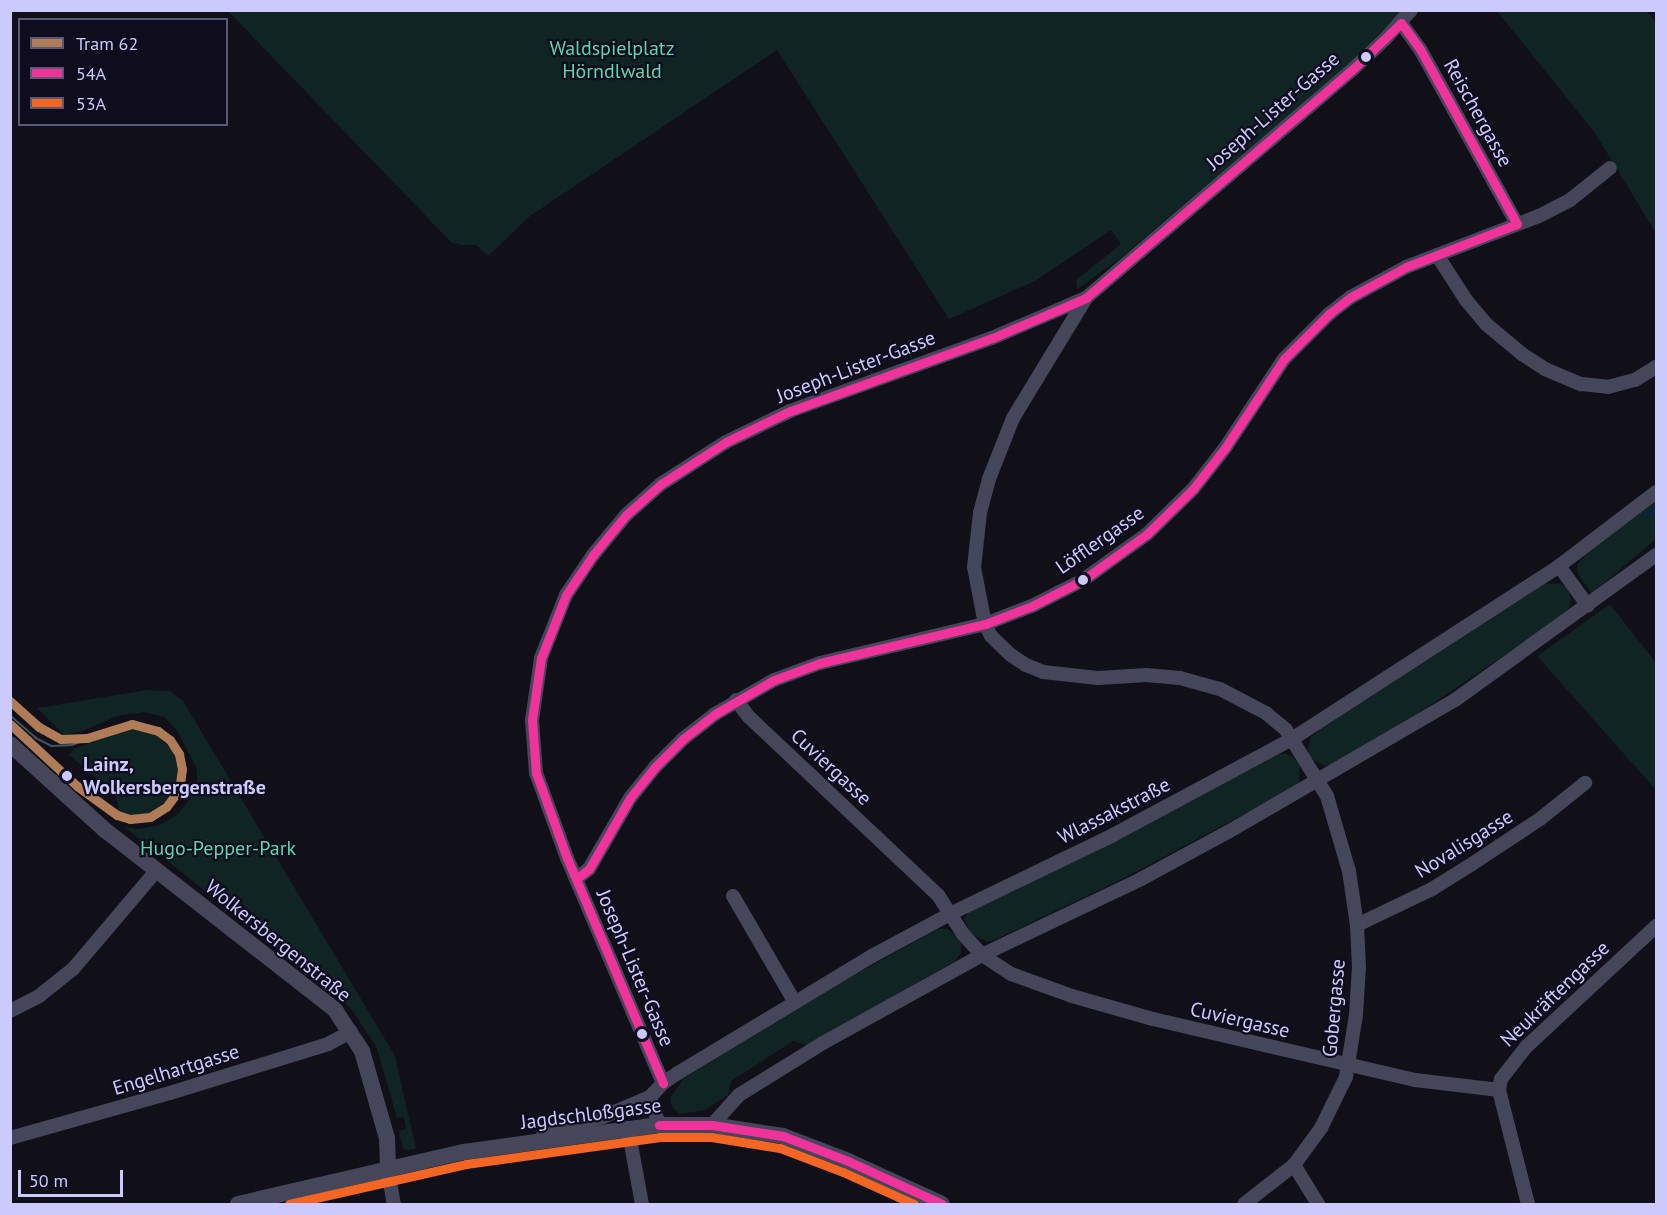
<!DOCTYPE html>
<meta charset="utf-8">
<style>
body{margin:0}
#map{position:relative;width:1667px;height:1215px;overflow:hidden;background:#111019;font-family:"PT Sans",sans-serif}
div>[style]{position:absolute}
[style*='--x']{left:calc(var(--x)*1px);top:calc(var(--y)*1px);width:calc(var(--w)*1px);rotate:calc(var(--a)*1deg)}
.green>*{inset:0;background:#102423}
.stream>*{height:4.5px;margin:-2.25px;padding:0 2.25px;transform-origin:2.25px;border-radius:2.25px;background:#0d233c}
.minor>*{height:14px;margin:-7px;padding:0 7px;transform-origin:7px;border-radius:7px;background:#45465a}
.tertiary>*{height:16px;margin:-8px;padding:0 8px;transform-origin:8px;border-radius:8px;background:#45465a}
.tram>*{height:1.5px;margin:-0.75px;padding:0 0.75px;transform-origin:0.75px;border-radius:0.75px;background:#3f5661}
.bus-1>*{height:9px;margin:-4.5px;padding:0 4.5px;transform-origin:4.5px;border-radius:4.5px;background:#ef339a}
.bus-2>*{height:9px;margin:-4.5px;padding:0 4.5px;transform-origin:4.5px;border-radius:4.5px;background:#f26522}
.tram-1>*{height:9px;margin:-4.5px;padding:0 4.5px;transform-origin:4.5px;border-radius:4.5px;background:#b07c57}
.dots>*{width:16px;height:16px;translate:-50% -50%;box-sizing:border-box;border:3px solid #0e0c1d;border-radius:50%}
span{translate:-50% -50%;white-space:nowrap;text-align:center;line-height:1.15;-webkit-text-stroke:4.5px #0e0c1d;paint-order:stroke}
.park-label{font-size:20px;color:#5bd9ad}
.street-label{font-size:20px;color:#cccafd}
.stop-label{font-size:20px;color:#cccafd;font-weight:700}
.left{translate:0 -50%;text-align:left}
.frame{position:absolute;inset:0;border:12px solid #cccafd;pointer-events:none}
.legend{position:absolute;left:18px;top:18px;width:210px;height:108px;box-sizing:border-box;background:#0e0c1d;border:2px solid #5a5877;margin:0;padding:8px 10px;list-style:none;font-size:18px;color:#cccafd}
.legend li{display:flex;align-items:center;gap:12px;height:30px}
.legend b{width:30px;border:2px solid #5a5877}
.scale{position:absolute;left:18px;top:1170px;width:105px;height:27px;box-sizing:border-box;border:3px solid #cccafd;border-top:0;padding-left:8px;font-size:18px;line-height:21px;white-space:nowrap;color:#cccafd;-webkit-text-stroke:4px #0e0c1d;paint-order:stroke}
</style>
<div id="map">
<div class="green">
<i style="clip-path:polygon(228px 11px,1403px 11px,1343px 69px,1196px 194px,1117px 261px,1077px 289px,1076px 280px,1121px 244px,1111px 230px,1035px 281px,949px 319px,777px 50px,530px 216px,488px 256px,476px 245px,462px 245px,451px 242px)"></i>
<i style="clip-path:polygon(1497px 11px,1647px 11px,1656px 23px,1656px 233px,1595px 133px)"></i>
<i style="clip-path:polygon(1656px 500px,1656px 539px,1598px 588px,1599px 591px,1592px 594px,1578px 574px,1577px 565px,1589px 551px)"></i>
<i style="clip-path:polygon(1560px 583px,1569px 590px,1571px 601px,1567px 613px,1429px 706px,1339px 762px,1325px 766px,1310px 758px,1308px 749px,1311px 737px,1328px 724px,1545px 584px)"></i>
<i style="clip-path:polygon(1610px 604px,1656px 663px,1656px 790px,1537px 656px)"></i>
<i style="clip-path:polygon(147px 690px,170px 691px,183px 701px,395px 1056px,416px 1149px,407px 1150px,403px 1148px,399px 1131px,406px 1129px,404px 1117px,397px 1118px,377px 1048px,351px 1009px,326px 985px,124px 827px,138px 829px,160px 825px,177px 815px,190px 799px,197px 781px,197px 769px,176px 729px,164px 717px,144px 712px,117px 716px,83px 731px,64px 735px,37px 708px)"></i>
<i style="clip-path:polygon(127px 729px,141px 729px,156px 735px,172px 750px,176px 760px,178px 776px,169px 798px,157px 809px,146px 814px,132px 815px,120px 812px,115px 794px,69px 755px,74px 749px)"></i>
<i style="clip-path:polygon(1282px 753px,1292px 756px,1300px 765px,1299px 781px,1293px 788px,1126px 877px,999px 938px,988px 942px,972px 935px,964px 919px,969px 912px)"></i>
<i style="clip-path:polygon(938px 929px,948px 929px,961px 940px,961px 953px,955px 961px,808px 1045px,793px 1041px,731px 1081px,728px 1095px,705px 1110px,680px 1114px,672px 1107px,670px 1098px,683px 1079px,802px 1004px)"></i>
</div>
<div class="stream">
<i style="--x:1646;--y:514;--w:12;--a:-31"></i>
</div>
<div class="minor">
<i style="--x:1401;--y:23;--w:32;--a:54"></i>
<i style="--x:1420;--y:49;--w:200;--a:61"></i>
<i style="--x:1437;--y:255;--w:54;--a:57.2"></i>
<i style="--x:1466;--y:300;--w:31;--a:50"></i>
<i style="--x:1486;--y:324;--w:47;--a:39.8"></i>
<i style="--x:1522;--y:354;--w:27;--a:33"></i>
<i style="--x:1545;--y:369;--w:39;--a:23"></i>
<i style="--x:1581;--y:384;--w:27;--a:6"></i>
<i style="--x:1608;--y:387;--w:28;--a:-15"></i>
<i style="--x:1635;--y:380;--w:25;--a:-32"></i>
<i style="--x:1086;--y:298;--w:140;--a:121.3"></i>
<i style="--x:1013;--y:418;--w:66;--a:111.5"></i>
<i style="--x:989;--y:479;--w:35;--a:105"></i>
<i style="--x:980;--y:513;--w:54;--a:96.3"></i>
<i style="--x:974;--y:567;--w:58;--a:79.1"></i>
<i style="--x:985;--y:624;--w:13;--a:63"></i>
<i style="--x:991;--y:636;--w:28;--a:44"></i>
<i style="--x:1011;--y:655;--w:18;--a:34"></i>
<i style="--x:1026;--y:665;--w:18;--a:22"></i>
<i style="--x:1043;--y:672;--w:55;--a:6.2"></i>
<i style="--x:1098;--y:678;--w:48;--a:-3.6"></i>
<i style="--x:1146;--y:675;--w:34;--a:5"></i>
<i style="--x:1180;--y:678;--w:41;--a:15.4"></i>
<i style="--x:1220;--y:689;--w:52;--a:27.6"></i>
<i style="--x:1266;--y:713;--w:26;--a:40"></i>
<i style="--x:1286;--y:730;--w:78;--a:58.2"></i>
<i style="--x:1327;--y:796;--w:78;--a:73.7"></i>
<i style="--x:1349;--y:871;--w:55;--a:81.6"></i>
<i style="--x:1357;--y:925;--w:42;--a:87.3"></i>
<i style="--x:1359;--y:967;--w:48;--a:93.6"></i>
<i style="--x:1356;--y:1015;--w:63;--a:99.2"></i>
<i style="--x:1346;--y:1077;--w:57;--a:116.1"></i>
<i style="--x:1321;--y:1128;--w:46;--a:126.1"></i>
<i style="--x:1294;--y:1165;--w:63;--a:142"></i>
<i style="--x:1559;--y:566;--w:49;--a:54.1"></i>
<i style="--x:736;--y:700;--w:21;--a:53"></i>
<i style="--x:749;--y:717;--w:260;--a:43.3"></i>
<i style="--x:938;--y:895;--w:46;--a:57.3"></i>
<i style="--x:963;--y:934;--w:28;--a:48"></i>
<i style="--x:982;--y:955;--w:35;--a:33"></i>
<i style="--x:1011;--y:974;--w:65;--a:19.8"></i>
<i style="--x:1072;--y:996;--w:84;--a:15.9"></i>
<i style="--x:1153;--y:1019;--w:269;--a:13.1"></i>
<i style="--x:1415;--y:1080;--w:85;--a:6.8"></i>
<i style="--x:576;--y:879;--w:16;--a:-38"></i>
<i style="--x:589;--y:869;--w:82;--a:-60"></i>
<i style="--x:630;--y:798;--w:40;--a:-51"></i>
<i style="--x:655;--y:767;--w:40;--a:-45"></i>
<i style="--x:683;--y:739;--w:41;--a:-38"></i>
<i style="--x:715;--y:714;--w:68;--a:-30"></i>
<i style="--x:774;--y:680;--w:49;--a:-20.3"></i>
<i style="--x:820;--y:663;--w:170;--a:-13.3"></i>
<i style="--x:985;--y:624;--w:50;--a:-21"></i>
<i style="--x:1032;--y:606;--w:57;--a:-27"></i>
<i style="--x:1083;--y:580;--w:79;--a:-35.7"></i>
<i style="--x:1147;--y:534;--w:64;--a:-44.4"></i>
<i style="--x:1193;--y:489;--w:52;--a:-52"></i>
<i style="--x:1225;--y:448;--w:107;--a:-56.5"></i>
<i style="--x:1284;--y:359;--w:64;--a:-45"></i>
<i style="--x:1329;--y:314;--w:28;--a:-38"></i>
<i style="--x:1351;--y:297;--w:63;--a:-28.6"></i>
<i style="--x:1406;--y:267;--w:142;--a:-21"></i>
<i style="--x:1539;--y:216;--w:35;--a:-27"></i>
<i style="--x:1570;--y:200;--w:51;--a:-38.7"></i>
<i style="--x:733;--y:896;--w:121;--a:59.8"></i>
<i style="--x:1357;--y:925;--w:83;--a:-25.6"></i>
<i style="--x:1432;--y:889;--w:47;--a:-32"></i>
<i style="--x:1472;--y:864;--w:82;--a:-33.5"></i>
<i style="--x:1540;--y:819;--w:58;--a:-38.7"></i>
<i style="--x:10;--y:1011;--w:33;--a:-27"></i>
<i style="--x:39;--y:996;--w:43;--a:-38.5"></i>
<i style="--x:73;--y:969;--w:130;--a:-49.7"></i>
<i style="--x:663;--y:1083;--w:245;--a:-113.1"></i>
<i style="--x:567;--y:858;--w:90;--a:-110"></i>
<i style="--x:536;--y:773;--w:53;--a:-94.3"></i>
<i style="--x:532;--y:720;--w:63;--a:-81.7"></i>
<i style="--x:541;--y:658;--w:68;--a:-68.4"></i>
<i style="--x:566;--y:595;--w:48;--a:-56"></i>
<i style="--x:593;--y:555;--w:52;--a:-50.5"></i>
<i style="--x:626;--y:515;--w:47;--a:-41.5"></i>
<i style="--x:661;--y:484;--w:77;--a:-32.9"></i>
<i style="--x:726;--y:442;--w:71;--a:-25.8"></i>
<i style="--x:790;--y:411;--w:215;--a:-19.9"></i>
<i style="--x:992;--y:338;--w:102;--a:-23.1"></i>
<i style="--x:1086;--y:298;--w:353;--a:-40.6"></i>
<i style="--x:1354;--y:68;--w:42;--a:-43.1"></i>
<i style="--x:1385;--y:39;--w:39;--a:-48"></i>
<i style="--x:650;--y:1097;--w:29;--a:72"></i>
<i style="--x:712;--y:1125;--w:40;--a:-48"></i>
<i style="--x:739;--y:1095;--w:99;--a:-31.8"></i>
<i style="--x:823;--y:1043;--w:182;--a:-29"></i>
<i style="--x:982;--y:955;--w:176;--a:-25.5"></i>
<i style="--x:1141;--y:879;--w:99;--a:-28.4"></i>
<i style="--x:1228;--y:832;--w:263;--a:-30.2"></i>
<i style="--x:1455;--y:700;--w:248;--a:-35.8"></i>
<i style="--x:628;--y:1128;--w:77;--a:79.6"></i>
<i style="--x:543;--y:1135;--w:63;--a:-16.7"></i>
<i style="--x:603;--y:1117;--w:51;--a:-23.1"></i>
<i style="--x:650;--y:1097;--w:19;--a:-47"></i>
<i style="--x:663;--y:1083;--w:18;--a:-34"></i>
<i style="--x:678;--y:1073;--w:227;--a:-31.1"></i>
<i style="--x:872;--y:956;--w:91;--a:-28.3"></i>
<i style="--x:952;--y:913;--w:179;--a:-25.8"></i>
<i style="--x:1113;--y:835;--w:203;--a:-28.2"></i>
<i style="--x:1292;--y:739;--w:318;--a:-32.9"></i>
<i style="--x:1559;--y:566;--w:122;--a:-37.3"></i>
<i style="--x:10;--y:1138;--w:166;--a:-15.7"></i>
<i style="--x:170;--y:1093;--w:165;--a:-17.2"></i>
<i style="--x:328;--y:1044;--w:26;--a:-28"></i>
<i style="--x:1294;--y:1165;--w:46;--a:58.4"></i>
<i style="--x:388;--y:1171;--w:34;--a:80"></i>
<i style="--x:1528;--y:1204;--w:118;--a:-104.3"></i>
<i style="--x:1499;--y:1090;--w:11;--a:-80"></i>
<i style="--x:1501;--y:1079;--w:41;--a:-52"></i>
<i style="--x:1526;--y:1047;--w:178;--a:-42.9"></i>
</div>
<div class="tertiary">
<i style="--x:10;--y:744;--w:128;--a:42.2"></i>
<i style="--x:105;--y:830;--w:292;--a:38"></i>
<i style="--x:335;--y:1010;--w:49;--a:56.6"></i>
<i style="--x:362;--y:1051;--w:91;--a:74"></i>
<i style="--x:387;--y:1138;--w:33;--a:88"></i>
<i style="--x:238;--y:1204;--w:232;--a:-13"></i>
<i style="--x:464;--y:1152;--w:197;--a:-7.9"></i>
<i style="--x:659;--y:1125;--w:53;--a:0"></i>
<i style="--x:712;--y:1125;--w:72;--a:8.8"></i>
<i style="--x:783;--y:1136;--w:70;--a:21"></i>
<i style="--x:848;--y:1161;--w:103;--a:24.6"></i>
</div>
<div class="tram">
<i style="--x:10;--y:715;--w:35;--a:41"></i>
<i style="--x:36;--y:738;--w:18;--a:27"></i>
<i style="--x:52;--y:746;--w:20;--a:-3"></i>
<i style="--x:72;--y:745;--w:28;--a:-21"></i>
</div>
<div class="bus-1">
<i style="--x:576;--y:879;--w:16;--a:-38"></i>
<i style="--x:589;--y:869;--w:82;--a:-60"></i>
<i style="--x:630;--y:798;--w:40;--a:-51"></i>
<i style="--x:655;--y:767;--w:40;--a:-45"></i>
<i style="--x:683;--y:739;--w:41;--a:-38"></i>
<i style="--x:715;--y:714;--w:68;--a:-30"></i>
<i style="--x:774;--y:680;--w:49;--a:-20.3"></i>
<i style="--x:820;--y:663;--w:170;--a:-13.3"></i>
<i style="--x:985;--y:624;--w:50;--a:-21"></i>
<i style="--x:1032;--y:606;--w:57;--a:-27"></i>
<i style="--x:1083;--y:580;--w:79;--a:-35.7"></i>
<i style="--x:1147;--y:534;--w:64;--a:-44.4"></i>
<i style="--x:1193;--y:489;--w:52;--a:-52"></i>
<i style="--x:1225;--y:448;--w:107;--a:-56.5"></i>
<i style="--x:1284;--y:359;--w:64;--a:-45"></i>
<i style="--x:1329;--y:314;--w:28;--a:-38"></i>
<i style="--x:1351;--y:297;--w:63;--a:-28.6"></i>
<i style="--x:1406;--y:267;--w:119;--a:-21.2"></i>
<i style="--x:1517;--y:224;--w:200;--a:-119"></i>
<i style="--x:1420;--y:49;--w:32;--a:-126"></i>
<i style="--x:1401;--y:23;--w:65;--a:136.2"></i>
<i style="--x:1354;--y:68;--w:353;--a:139.4"></i>
<i style="--x:1086;--y:298;--w:102;--a:156.9"></i>
<i style="--x:992;--y:338;--w:215;--a:160.1"></i>
<i style="--x:790;--y:411;--w:71;--a:154.2"></i>
<i style="--x:726;--y:442;--w:77;--a:147.1"></i>
<i style="--x:661;--y:484;--w:47;--a:138.5"></i>
<i style="--x:626;--y:515;--w:52;--a:129.5"></i>
<i style="--x:593;--y:555;--w:48;--a:124"></i>
<i style="--x:566;--y:595;--w:68;--a:111.6"></i>
<i style="--x:541;--y:658;--w:63;--a:98.3"></i>
<i style="--x:532;--y:720;--w:53;--a:85.7"></i>
<i style="--x:536;--y:773;--w:90;--a:70"></i>
<i style="--x:567;--y:858;--w:245;--a:66.9"></i>
<i style="--x:659;--y:1125;--w:53;--a:0"></i>
<i style="--x:712;--y:1125;--w:72;--a:8.8"></i>
<i style="--x:783;--y:1136;--w:70;--a:21"></i>
<i style="--x:848;--y:1161;--w:103;--a:24.6"></i>
</div>
<div class="bus-2">
<i style="--x:289;--y:1204;--w:181;--a:-12.7"></i>
<i style="--x:466;--y:1164;--w:196;--a:-7.9"></i>
<i style="--x:660;--y:1137;--w:51;--a:0"></i>
<i style="--x:711;--y:1137;--w:70;--a:9.1"></i>
<i style="--x:780;--y:1148;--w:67;--a:20.9"></i>
<i style="--x:843;--y:1172;--w:78;--a:24.3"></i>
</div>
<div class="tram-1">
<i style="--x:10;--y:701;--w:39;--a:42"></i>
<i style="--x:39;--y:727;--w:25;--a:29"></i>
<i style="--x:61;--y:739;--w:26;--a:-2"></i>
<i style="--x:87;--y:738;--w:47;--a:-17.3"></i>
<i style="--x:132;--y:724;--w:27;--a:15"></i>
<i style="--x:158;--y:731;--w:15;--a:37"></i>
<i style="--x:170;--y:740;--w:17;--a:57"></i>
<i style="--x:179;--y:754;--w:15;--a:79"></i>
<i style="--x:182;--y:769;--w:21;--a:98"></i>
<i style="--x:179;--y:790;--w:21;--a:127"></i>
<i style="--x:166;--y:807;--w:19;--a:148"></i>
<i style="--x:150;--y:817;--w:20;--a:174"></i>
<i style="--x:130;--y:819;--w:14;--a:-163"></i>
<i style="--x:117;--y:815;--w:49;--a:-144.1"></i>
<i style="--x:77;--y:786;--w:91;--a:-137.2"></i>
</div>
<div class="dots">
<i style="left:1366px;top:57px;background:#cccafd"></i>
<i style="left:1083px;top:580px;background:#cccafd"></i>
<i style="left:67px;top:776px;background:#cccafd"></i>
<i style="left:642px;top:1034px;background:#cccafd"></i>
</div>
<div class="park-label">
<span style="left:612px;top:60px">Waldspielplatz<br>Hörndlwald</span>
<span style="left:218px;top:848px">Hugo-Pepper-Park</span>
</div>
<div class="street-label">
<span style="left:1273px;top:111px;rotate:-41deg">Joseph-Lister-Gasse</span>
<span style="left:1478px;top:113px;rotate:61deg">Reischergasse</span>
<span style="left:856px;top:367px;rotate:-21deg">Joseph-Lister-Gasse</span>
<span style="left:1100px;top:540px;rotate:-35deg">Löfflergasse</span>
<span style="left:831px;top:767px;rotate:43deg">Cuviergasse</span>
<span style="left:1114px;top:811px;rotate:-27deg">Wlassakstraße</span>
<span style="left:1464px;top:844px;rotate:-32deg">Novalisgasse</span>
<span style="left:278px;top:941px;rotate:39deg">Wolkersbergenstraße</span>
<span style="left:635px;top:968px;rotate:67deg">Joseph-Lister-Gasse</span>
<span style="left:1555px;top:994px;rotate:-44deg">Neukräftengasse</span>
<span style="left:1334px;top:1008px;rotate:-85deg">Gobergasse</span>
<span style="left:1240px;top:1020px;rotate:13deg">Cuviergasse</span>
<span style="left:176px;top:1070px;rotate:-17deg">Engelhartgasse</span>
<span style="left:591px;top:1114px;rotate:-7deg">Jagdschloßgasse</span>
</div>
<div class="stop-label">
<span class="left" style="left:83px;top:776px">Lainz,<br>Wolkersbergenstraße</span>
</div>
<div class="frame"></div>
<ul class="legend">
<li><b style="height:8px;background:#b07c57"></b>Tram 62</li>
<li><b style="height:8px;background:#ef339a"></b>54A</li>
<li><b style="height:8px;background:#f26522"></b>53A</li>
</ul>
<div class="scale">50 m</div>
</div>
